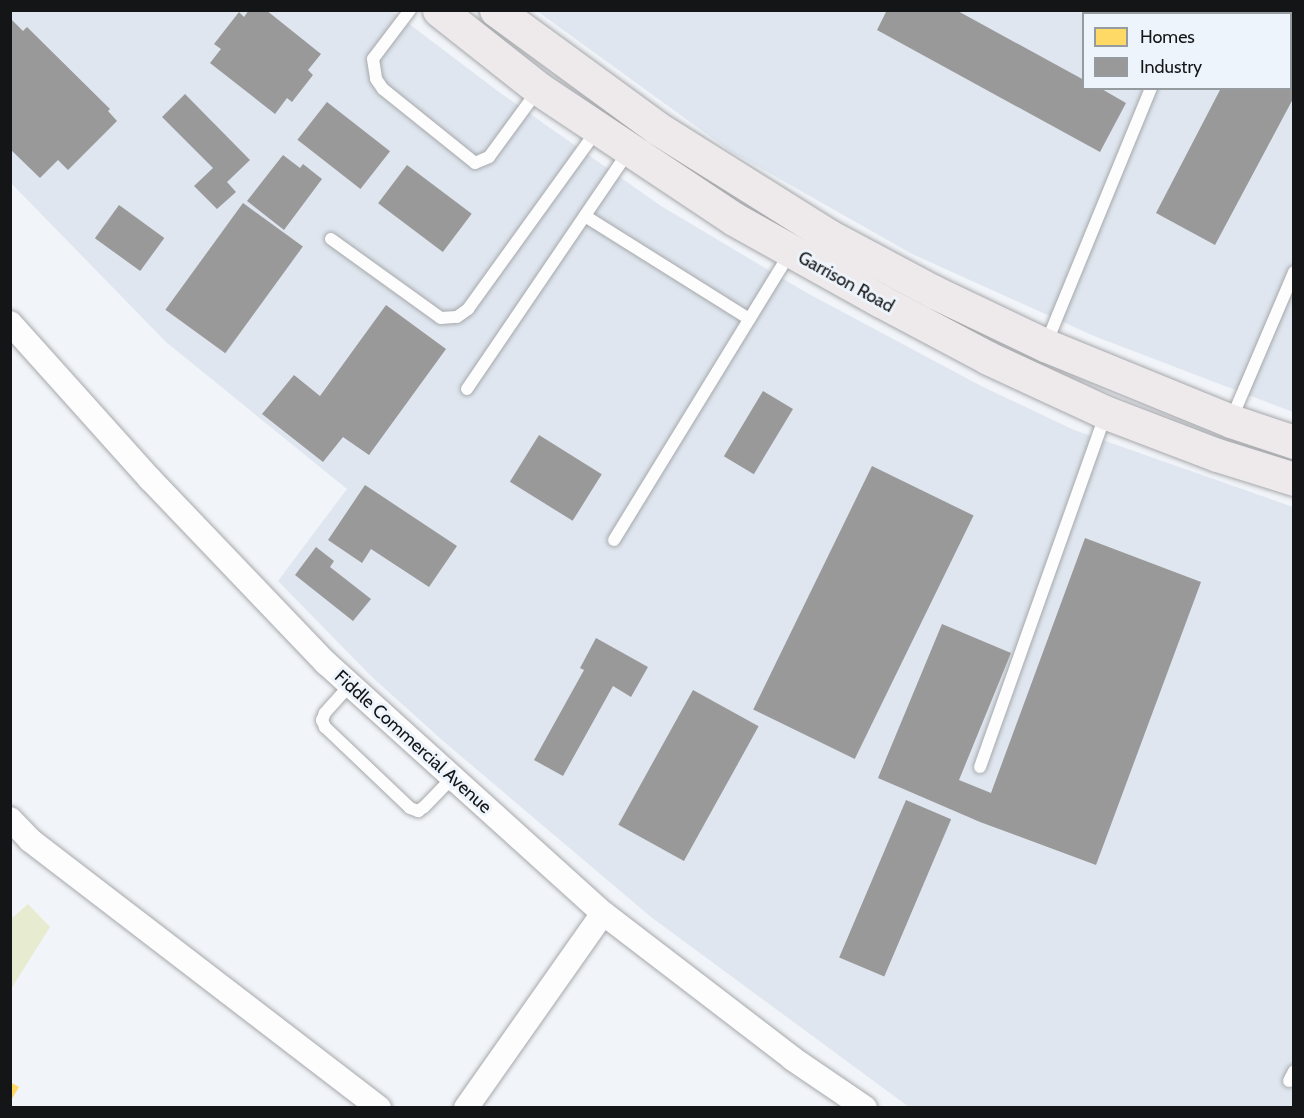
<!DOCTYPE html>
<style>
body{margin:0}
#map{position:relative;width:1304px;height:1118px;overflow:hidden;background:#f1f4f8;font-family:Cabin,sans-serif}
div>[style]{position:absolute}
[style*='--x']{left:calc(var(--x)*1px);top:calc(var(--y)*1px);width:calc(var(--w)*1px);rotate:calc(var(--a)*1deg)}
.built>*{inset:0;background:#dfe6ef}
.green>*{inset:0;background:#e7ebcf}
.homes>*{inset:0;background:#ffd966}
.industry>*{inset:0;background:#999;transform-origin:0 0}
.roads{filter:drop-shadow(0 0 2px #a6a8ab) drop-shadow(0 0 2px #a6a8ab)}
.service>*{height:12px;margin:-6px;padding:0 6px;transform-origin:6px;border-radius:6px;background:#fdfdfe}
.minor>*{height:24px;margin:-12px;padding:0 12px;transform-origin:12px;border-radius:12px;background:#fdfdfe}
.primary>*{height:33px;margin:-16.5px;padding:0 16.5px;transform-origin:16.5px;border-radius:16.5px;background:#eee9ea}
span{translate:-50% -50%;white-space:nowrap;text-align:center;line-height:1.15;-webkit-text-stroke:6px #eef4fb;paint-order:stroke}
.street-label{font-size:18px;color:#131517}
.frame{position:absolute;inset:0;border:12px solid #131517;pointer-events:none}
.legend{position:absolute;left:1082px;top:12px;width:210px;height:78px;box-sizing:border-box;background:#eef4fb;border:2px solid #969ba0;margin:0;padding:8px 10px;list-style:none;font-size:18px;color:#131517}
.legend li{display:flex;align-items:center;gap:12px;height:30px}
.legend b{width:30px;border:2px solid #969ba0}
</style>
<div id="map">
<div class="built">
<i style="clip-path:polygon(10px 11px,392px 11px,499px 92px,661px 206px,807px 293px,983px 387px,1074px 430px,1293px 507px,1293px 1107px,909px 1107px,651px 917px,442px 740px,372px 677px,278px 581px,347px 489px,166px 342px,11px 183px)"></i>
<i style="clip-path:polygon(evenodd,537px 11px,1293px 11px,1293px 412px,1094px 336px,912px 254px,730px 151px,537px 11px,1084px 14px,1290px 14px,1290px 88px,1084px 88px,1084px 14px)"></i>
</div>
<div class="green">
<i style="clip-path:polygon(28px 904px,50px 927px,11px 989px,11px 919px)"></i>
</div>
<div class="homes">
<i style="clip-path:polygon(10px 1082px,19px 1087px,10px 1102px)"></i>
</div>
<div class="industry">
<i style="clip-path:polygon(249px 10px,266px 10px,321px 54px,308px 70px,313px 75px,292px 102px,287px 98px,275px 114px,210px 63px,221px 49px,214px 44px,239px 12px,244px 17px)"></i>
<i style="clip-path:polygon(887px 10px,956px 10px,1084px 80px,1084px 88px,1100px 88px,1126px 103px,1100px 152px,877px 30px)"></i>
<i style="clip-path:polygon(10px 18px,23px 31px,27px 27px,110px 109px,108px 111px,117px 121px,68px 170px,58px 160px,40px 178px,10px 149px)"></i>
<i style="clip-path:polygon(1290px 66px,1294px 68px,1294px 97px,1215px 245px,1156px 213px,1221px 88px,1290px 88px)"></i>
<i style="clip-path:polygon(185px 94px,250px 160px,227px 182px,236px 192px,217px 209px,194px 186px,213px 168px,162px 117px)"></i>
<i style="left:327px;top:102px;width:80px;height:48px;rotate:38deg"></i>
<i style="clip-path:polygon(283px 155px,300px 168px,303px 164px,322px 179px,284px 230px,247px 201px)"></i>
<i style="left:407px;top:165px;width:81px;height:48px;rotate:37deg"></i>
<i style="left:243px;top:203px;width:74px;height:132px;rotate:36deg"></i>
<i style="left:119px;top:205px;width:56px;height:41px;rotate:36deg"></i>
<i style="clip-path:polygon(386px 305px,446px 349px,369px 455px,343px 437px,323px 462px,262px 414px,294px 375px,320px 396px)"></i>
<i style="left:763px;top:391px;width:35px;height:76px;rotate:31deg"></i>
<i style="left:539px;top:435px;width:74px;height:55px;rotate:32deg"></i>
<i style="left:872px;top:466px;width:113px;height:271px;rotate:26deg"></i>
<i style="clip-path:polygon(365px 485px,457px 546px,429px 587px,371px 549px,362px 563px,328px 540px)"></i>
<i style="clip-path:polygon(1085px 538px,1201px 582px,1096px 865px,980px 822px,878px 778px,942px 624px,1011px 653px,959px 780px,991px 793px)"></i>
<i style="clip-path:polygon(316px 547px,334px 561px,330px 567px,371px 599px,353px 621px,295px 575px)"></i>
<i style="clip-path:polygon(596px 638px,648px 667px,631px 697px,613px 686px,563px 776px,534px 760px,584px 670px,580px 668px)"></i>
<i style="left:693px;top:690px;width:75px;height:154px;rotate:29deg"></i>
<i style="left:906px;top:800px;width:49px;height:171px;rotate:23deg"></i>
</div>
<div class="roads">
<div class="service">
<i style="--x:410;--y:10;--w:61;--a:127.1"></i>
<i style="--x:373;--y:59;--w:20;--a:81"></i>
<i style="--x:376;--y:79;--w:12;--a:55"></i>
<i style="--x:383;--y:89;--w:118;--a:38.8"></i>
<i style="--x:475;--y:163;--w:15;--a:-23"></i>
<i style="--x:489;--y:157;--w:83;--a:-53.8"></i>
<i style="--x:1183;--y:14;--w:4;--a:-63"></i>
<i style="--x:585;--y:216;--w:194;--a:32.1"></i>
<i style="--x:331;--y:239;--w:135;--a:35.7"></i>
<i style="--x:441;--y:318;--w:16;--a:-4"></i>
<i style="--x:457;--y:317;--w:14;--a:-36"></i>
<i style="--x:468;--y:309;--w:221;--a:-54.2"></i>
<i style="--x:1046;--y:344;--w:277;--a:-67.7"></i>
<i style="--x:467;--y:389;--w:288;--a:-55.8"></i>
<i style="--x:1231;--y:420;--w:161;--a:-66.9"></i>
<i style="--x:614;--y:540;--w:337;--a:-58.5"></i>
<i style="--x:350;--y:685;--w:38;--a:132"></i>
<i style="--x:325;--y:713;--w:8;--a:113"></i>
<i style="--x:322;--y:720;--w:8;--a:67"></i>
<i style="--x:325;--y:727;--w:117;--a:43.6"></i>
<i style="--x:410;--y:808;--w:9;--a:21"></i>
<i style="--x:418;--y:811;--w:7;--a:-34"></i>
<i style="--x:424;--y:807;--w:40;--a:-46"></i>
<i style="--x:980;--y:767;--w:375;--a:-70.4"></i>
<i style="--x:1289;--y:1081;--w:11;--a:-63"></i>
</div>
<div class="minor">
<i style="--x:10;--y:323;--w:210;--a:48.1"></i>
<i style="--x:150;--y:479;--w:255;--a:46.3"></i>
<i style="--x:326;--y:663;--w:373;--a:42.1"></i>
<i style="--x:603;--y:913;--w:240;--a:37.5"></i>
<i style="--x:793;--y:1059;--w:87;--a:34.2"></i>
<i style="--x:10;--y:819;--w:29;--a:46"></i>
<i style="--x:30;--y:840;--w:440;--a:37.5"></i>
<i style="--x:466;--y:1108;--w:238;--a:-54.9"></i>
</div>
<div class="primary">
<i style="--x:439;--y:10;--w:127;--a:38.3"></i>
<i style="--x:539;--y:89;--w:234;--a:33.7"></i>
<i style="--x:734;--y:219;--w:168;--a:29.2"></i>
<i style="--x:881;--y:301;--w:121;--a:28"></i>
<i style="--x:988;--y:358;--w:131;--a:24.8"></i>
<i style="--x:1107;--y:413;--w:118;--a:20.9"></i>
<i style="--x:1217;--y:455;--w:81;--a:17.3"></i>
<i style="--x:496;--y:10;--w:200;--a:36.2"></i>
<i style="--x:657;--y:128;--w:203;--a:32.1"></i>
<i style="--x:829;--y:236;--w:119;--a:28.1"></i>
<i style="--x:934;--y:292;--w:123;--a:25.5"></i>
<i style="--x:1045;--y:345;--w:201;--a:22.2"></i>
<i style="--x:1231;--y:421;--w:66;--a:18.4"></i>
</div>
</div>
<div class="street-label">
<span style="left:846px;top:282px;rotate:29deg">Garrison Road</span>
<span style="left:413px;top:742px;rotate:42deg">Fiddle Commercial Avenue</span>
</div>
<div class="frame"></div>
<ul class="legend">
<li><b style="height:16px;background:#ffd966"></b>Homes</li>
<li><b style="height:16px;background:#999"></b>Industry</li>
</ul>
</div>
